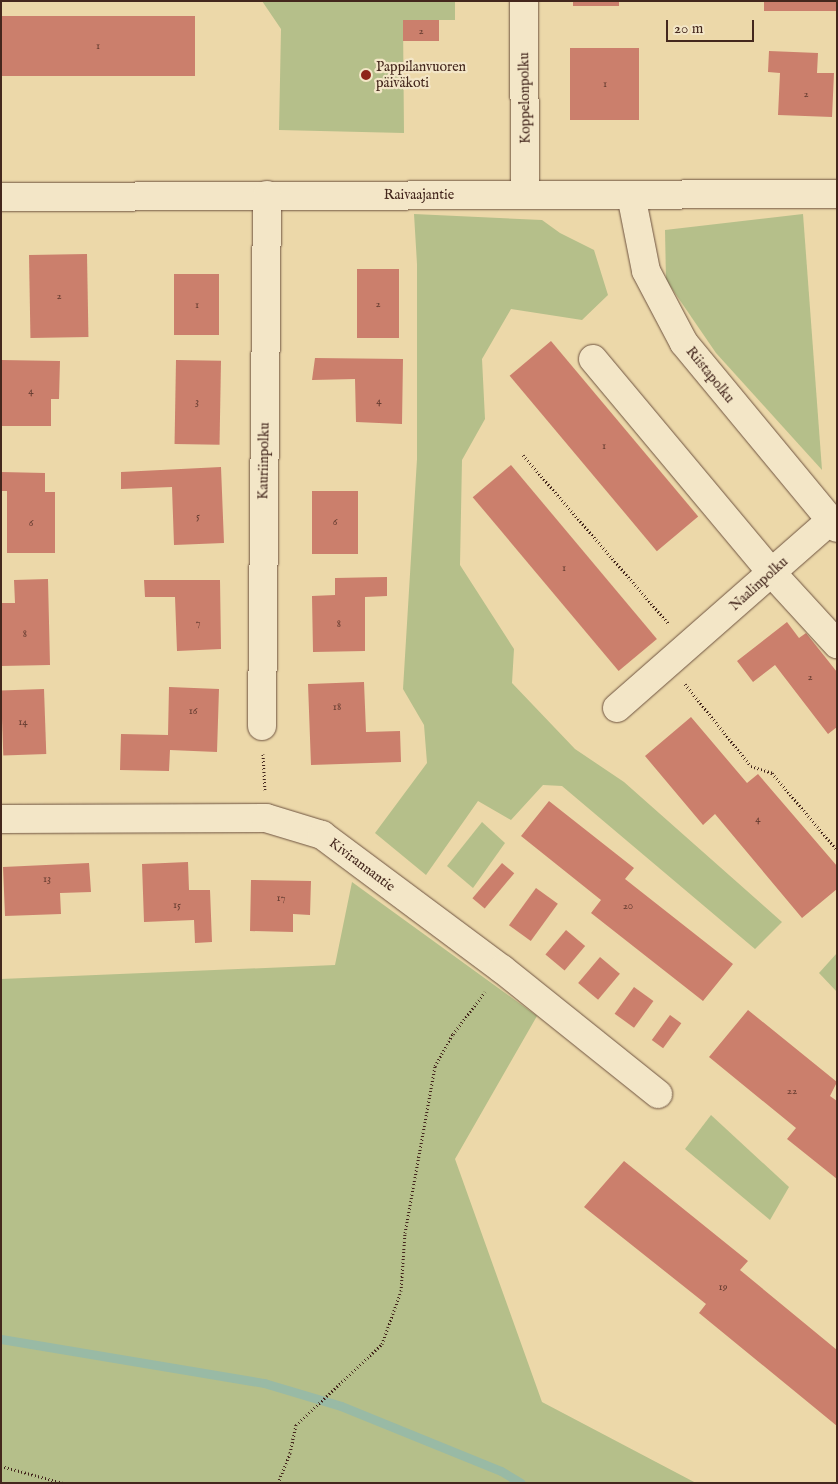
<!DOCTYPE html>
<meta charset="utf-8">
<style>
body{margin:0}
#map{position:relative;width:838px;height:1484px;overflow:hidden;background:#ecd8a9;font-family:"IM FELL English",serif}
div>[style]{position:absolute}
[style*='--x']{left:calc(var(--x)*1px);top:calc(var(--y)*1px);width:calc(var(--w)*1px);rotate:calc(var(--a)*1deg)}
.green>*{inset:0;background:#b5bf8a}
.stream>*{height:9px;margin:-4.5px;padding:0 4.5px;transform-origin:4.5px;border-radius:4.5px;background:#99baa5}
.building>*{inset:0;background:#cb7f6c;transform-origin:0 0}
.path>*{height:3px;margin-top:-1.5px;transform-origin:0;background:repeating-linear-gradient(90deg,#44271d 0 1px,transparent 0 3.5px)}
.roads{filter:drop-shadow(0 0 1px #6e5340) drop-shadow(0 0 1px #6e5340)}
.minor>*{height:28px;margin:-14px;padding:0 14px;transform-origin:14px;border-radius:14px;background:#f3e6c7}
.dots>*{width:14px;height:14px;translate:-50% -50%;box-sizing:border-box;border:2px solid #f3e6c7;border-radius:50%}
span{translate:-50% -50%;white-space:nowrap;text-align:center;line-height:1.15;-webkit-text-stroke:4.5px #f3e6c7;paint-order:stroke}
.number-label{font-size:11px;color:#663d31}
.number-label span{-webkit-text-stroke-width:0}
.poi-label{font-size:14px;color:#44271d}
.left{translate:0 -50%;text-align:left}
.street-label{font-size:14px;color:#44271d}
.frame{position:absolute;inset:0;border:2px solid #44271d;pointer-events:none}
.scale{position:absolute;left:666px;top:20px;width:88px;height:22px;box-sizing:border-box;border:2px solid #44271d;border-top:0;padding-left:6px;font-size:15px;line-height:18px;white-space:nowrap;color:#44271d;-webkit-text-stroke:4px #f3e6c7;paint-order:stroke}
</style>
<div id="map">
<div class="green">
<i style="clip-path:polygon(262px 1px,455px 1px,455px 20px,403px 20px,404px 133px,279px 130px,281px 29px)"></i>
<i style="clip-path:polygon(414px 214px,542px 220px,560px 233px,594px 250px,608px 295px,582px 320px,511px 309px,482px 359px,485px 419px,462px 460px,460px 565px,514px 649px,512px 683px,575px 749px,624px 782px,782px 922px,755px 949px,562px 786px,543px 785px,511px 820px,478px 801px,426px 875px,375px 833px,427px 763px,424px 725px,403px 689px,417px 459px,417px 264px)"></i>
<i style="clip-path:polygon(803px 214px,822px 470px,716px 353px,666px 280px,665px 230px)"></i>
<i style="clip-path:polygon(482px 822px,505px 843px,473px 888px,447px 866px)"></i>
<i style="clip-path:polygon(352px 882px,537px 1016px,455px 1159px,542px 1402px,696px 1483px,1px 1483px,1px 979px,335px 965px)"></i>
<i style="clip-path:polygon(837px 953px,837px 992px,819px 973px)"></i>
<i style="clip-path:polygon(711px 1115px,789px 1187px,770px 1220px,685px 1149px)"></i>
</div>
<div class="stream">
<i style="--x:1;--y:1339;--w:267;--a:9.5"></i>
<i style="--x:264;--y:1383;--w:80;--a:16.6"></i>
<i style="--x:341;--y:1406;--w:173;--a:22.1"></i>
<i style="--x:501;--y:1471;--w:23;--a:31"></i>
</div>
<div class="building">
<i style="left:573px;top:1px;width:46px;height:5px"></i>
<i style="left:764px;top:1px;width:73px;height:10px"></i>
<i style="left:1px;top:16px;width:194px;height:60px"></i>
<i style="left:403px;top:20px;width:36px;height:21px"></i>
<i style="left:639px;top:48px;width:72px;height:69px;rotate:90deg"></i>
<i style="clip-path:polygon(769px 51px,818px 53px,817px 73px,834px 73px,832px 117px,778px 115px,780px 73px,768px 72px)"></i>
<i style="left:87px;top:254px;width:83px;height:58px;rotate:89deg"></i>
<i style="left:357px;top:269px;width:42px;height:69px"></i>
<i style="left:174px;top:274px;width:45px;height:61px"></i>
<i style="left:551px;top:341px;width:229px;height:54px;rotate:50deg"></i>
<i style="clip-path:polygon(315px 358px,403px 359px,402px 424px,356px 422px,355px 379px,312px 380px)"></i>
<i style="clip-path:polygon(1px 360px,60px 361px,59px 399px,51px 399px,51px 426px,2px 426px)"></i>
<i style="left:176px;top:360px;width:45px;height:84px;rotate:1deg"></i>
<i style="left:511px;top:465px;width:227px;height:50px;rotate:50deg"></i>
<i style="clip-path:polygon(221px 467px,224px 543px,174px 545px,172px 487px,121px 489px,121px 472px)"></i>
<i style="clip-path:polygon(1px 472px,45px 473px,45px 492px,55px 492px,55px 553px,7px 553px,7px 491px,1px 491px)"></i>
<i style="left:312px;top:491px;width:46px;height:63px"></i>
<i style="clip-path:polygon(387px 577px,387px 596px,365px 597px,365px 651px,313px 652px,312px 596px,335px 595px,335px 578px)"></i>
<i style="clip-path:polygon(48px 579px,50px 665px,1px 666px,1px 603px,15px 603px,14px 580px)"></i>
<i style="clip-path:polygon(144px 580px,220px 580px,221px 649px,177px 651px,175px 597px,145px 597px)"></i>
<i style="clip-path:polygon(787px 622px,799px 638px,806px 633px,837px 672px,837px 727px,828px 734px,775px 665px,753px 682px,737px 661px)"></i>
<i style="clip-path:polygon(364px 682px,366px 732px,400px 731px,401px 762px,311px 765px,308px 684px)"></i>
<i style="clip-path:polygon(169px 687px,219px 689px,217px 752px,170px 750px,169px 771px,120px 770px,121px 734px,168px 735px)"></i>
<i style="left:44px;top:689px;width:65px;height:43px;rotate:88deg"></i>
<i style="clip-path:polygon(691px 717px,747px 783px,758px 774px,837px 866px,837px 889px,802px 918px,715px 814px,703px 825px,645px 756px)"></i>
<i style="clip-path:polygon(549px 801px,634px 868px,625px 879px,733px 964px,703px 1001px,591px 913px,601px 900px,521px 836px)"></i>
<i style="clip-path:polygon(188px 862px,189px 890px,210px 890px,212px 942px,195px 943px,194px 920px,144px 922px,142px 864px)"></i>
<i style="clip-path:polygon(89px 863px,91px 892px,60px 893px,61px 914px,5px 916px,3px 867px)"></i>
<i style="left:502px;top:863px;width:16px;height:46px;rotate:40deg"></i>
<i style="clip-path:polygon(251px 880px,311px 881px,310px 915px,293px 914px,293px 932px,250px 931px)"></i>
<i style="left:536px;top:888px;width:27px;height:46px;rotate:36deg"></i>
<i style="left:566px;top:930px;width:25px;height:32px;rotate:40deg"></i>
<i style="left:600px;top:957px;width:26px;height:34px;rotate:40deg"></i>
<i style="left:634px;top:987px;width:24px;height:33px;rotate:36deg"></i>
<i style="clip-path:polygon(748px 1010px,837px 1082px,830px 1096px,837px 1101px,837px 1179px,787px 1139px,796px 1128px,709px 1057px)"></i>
<i style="left:670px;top:1015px;width:14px;height:31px;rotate:36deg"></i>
<i style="clip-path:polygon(624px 1161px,748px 1261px,740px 1270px,837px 1350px,837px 1426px,699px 1313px,706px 1304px,584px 1207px)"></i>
</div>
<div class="path">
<i style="--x:523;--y:455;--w:223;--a:49.2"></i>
<i style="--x:685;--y:684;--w:105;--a:51.2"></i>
<i style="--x:751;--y:766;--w:22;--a:18"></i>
<i style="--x:772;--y:773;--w:101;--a:49.8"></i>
<i style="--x:263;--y:754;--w:36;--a:87"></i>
<i style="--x:1;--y:1466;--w:64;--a:15.3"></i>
<i style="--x:278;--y:1483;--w:32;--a:-68"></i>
<i style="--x:290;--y:1453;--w:29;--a:-78"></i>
<i style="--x:296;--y:1425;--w:118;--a:-43.3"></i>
<i style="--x:382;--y:1344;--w:56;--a:-70.3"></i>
<i style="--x:401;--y:1291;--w:58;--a:-86.1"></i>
<i style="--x:405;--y:1233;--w:170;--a:-79.8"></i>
<i style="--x:435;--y:1066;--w:37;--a:-61"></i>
<i style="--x:453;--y:1034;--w:53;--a:-52.7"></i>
</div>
<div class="roads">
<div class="minor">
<i style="--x:524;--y:1;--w:194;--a:89.7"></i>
<i style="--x:631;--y:195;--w:77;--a:78.8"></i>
<i style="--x:646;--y:271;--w:81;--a:62.2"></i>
<i style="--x:684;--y:343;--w:240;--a:50.4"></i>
<i style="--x:1;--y:197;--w:836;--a:-0.21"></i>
<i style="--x:593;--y:359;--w:278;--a:50.1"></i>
<i style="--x:771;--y:572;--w:98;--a:47.5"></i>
<i style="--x:617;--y:708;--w:283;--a:-41.3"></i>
<i style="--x:262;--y:726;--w:531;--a:-89.46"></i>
<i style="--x:1;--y:819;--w:265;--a:-0.2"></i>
<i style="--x:266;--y:818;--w:59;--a:16.9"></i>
<i style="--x:322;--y:835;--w:224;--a:36.7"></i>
<i style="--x:502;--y:969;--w:200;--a:38.7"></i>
</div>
</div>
<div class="dots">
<i style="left:366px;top:75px;background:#8f2418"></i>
</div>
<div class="number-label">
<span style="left:421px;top:31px">2</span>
<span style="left:98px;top:46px">1</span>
<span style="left:605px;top:84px">1</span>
<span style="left:806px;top:94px">2</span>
<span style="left:59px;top:296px">2</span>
<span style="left:378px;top:304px">2</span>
<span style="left:197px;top:305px">1</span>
<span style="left:31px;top:391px">4</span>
<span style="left:379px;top:401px">4</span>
<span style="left:197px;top:402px">3</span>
<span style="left:604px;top:446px">1</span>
<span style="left:198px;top:516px">5</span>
<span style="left:335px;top:522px">6</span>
<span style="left:31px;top:523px">6</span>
<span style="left:564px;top:568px">1</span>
<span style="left:198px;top:623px">7</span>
<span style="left:339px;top:624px">8</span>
<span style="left:25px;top:634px">8</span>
<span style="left:810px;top:677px">2</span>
<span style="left:337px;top:707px">18</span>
<span style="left:193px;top:711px">16</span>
<span style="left:23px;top:722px">14</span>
<span style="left:758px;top:819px">4</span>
<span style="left:47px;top:879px">13</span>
<span style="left:281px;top:898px">17</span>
<span style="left:177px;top:905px">15</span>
<span style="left:628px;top:906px">20</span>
<span style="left:792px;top:1091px">22</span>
<span style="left:723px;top:1287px">19</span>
</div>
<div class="poi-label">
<span class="left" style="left:376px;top:75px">Pappilanvuoren<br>päiväkoti</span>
</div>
<div class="street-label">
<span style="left:525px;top:98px;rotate:-91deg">Koppelonpolku</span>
<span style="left:419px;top:195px">Raivaajantie</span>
<span style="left:710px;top:375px;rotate:51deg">Riistapolku</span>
<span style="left:264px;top:461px;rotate:-89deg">Kauriinpolku</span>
<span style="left:759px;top:584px;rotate:-42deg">Naalinpolku</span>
<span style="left:362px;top:865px;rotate:37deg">Kivirannantie</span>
</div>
<div class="frame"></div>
<div class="scale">20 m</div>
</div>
